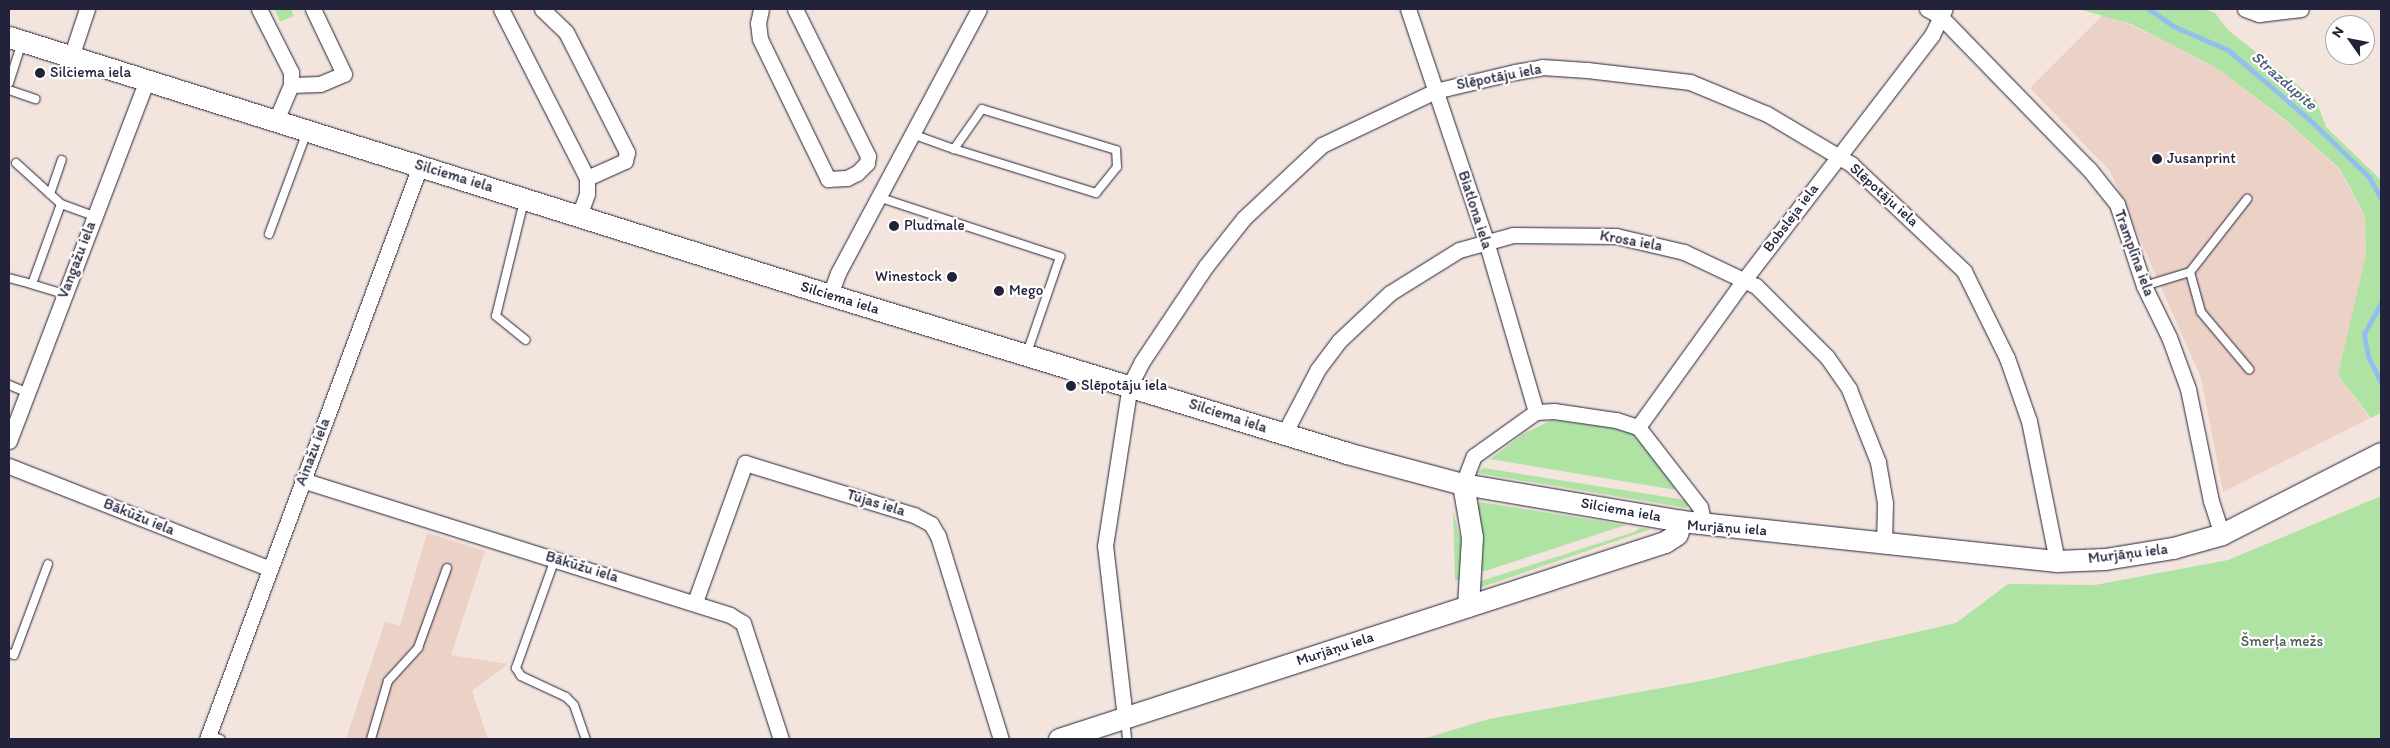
<!DOCTYPE html>
<meta charset="utf-8">
<style>
body{margin:0}
#map{position:relative;width:2390px;height:748px;overflow:hidden;background:#f4e4de;font-family:Itim,sans-serif}
div>[style]{position:absolute}
[style*='--x']{left:calc(var(--x)*1px);top:calc(var(--y)*1px);width:calc(var(--w)*1px);rotate:calc(var(--a)*1deg)}
.built>*{inset:0;background:#ecd1c7}
.green>*{inset:0;background:#afe3a4}
.stream>*{height:5px;margin:-2.5px;padding:0 2.5px;transform-origin:2.5px;border-radius:2.5px;background:#92bfec}
.roads{filter:drop-shadow(0 0 1px #22223b) drop-shadow(0 0 1px #22223b)}
.lane>*{height:8px;margin:-4px;padding:0 4px;transform-origin:4px;border-radius:4px;background:#fff}
.street>*{height:15px;margin:-7.5px;padding:0 7.5px;transform-origin:7.5px;border-radius:7.5px;background:#fff}
.secondary>*{height:21px;margin:-10.5px;padding:0 10.5px;transform-origin:10.5px;border-radius:10.5px;background:#fff}
.dots>*{width:14px;height:14px;translate:-50% -50%;box-sizing:border-box;border:2px solid #fff;border-radius:50%}
span{translate:-50% -50%;white-space:nowrap;text-align:center;line-height:1.15;-webkit-text-stroke:4.5px #fff;paint-order:stroke}
.poi-label{font-size:15px;color:#22223b}
.left{translate:0 -50%;text-align:left}
.right{translate:-100% -50%;text-align:right}
.street-label{font-size:15px;color:#22223b}
.park-label{font-size:15px;color:#4c5c5a}
.water-label{font-size:16px;color:#495979;font-style:italic}
.frame{position:absolute;inset:0;border:10px solid #22223b;pointer-events:none}
.north{position:absolute;left:2325px;top:15px;width:50px;height:50px;box-sizing:border-box;background:#fff;border:1px solid #a7a7b1;border-radius:50%;rotate:303deg;font-size:14px;font-weight:700;line-height:20px;text-align:center;color:#22223b}
.north::after{content:'';display:block;margin:auto;width:18px;height:22px;background:#22223b;clip-path:polygon(50% 0,100% 100%,50% 72%,0 100%)}
</style>
<div id="map">
<div class="built">
<i style="clip-path:polygon(2103px 15px,2131px 25px,2215px 67px,2284px 120px,2339px 169px,2365px 217px,2366px 255px,2362px 284px,2338px 375px,2370px 418px,2223px 492px,2201px 378px,2110px 171px,2030px 88px)"></i>
<i style="clip-path:polygon(427px 533px,485px 551px,451px 655px,508px 664px,472px 691px,488px 739px,346px 739px,385px 622px,400px 626px)"></i>
</div>
<div class="green">
<i style="clip-path:polygon(275px 9px,291px 9px,294px 16px,280px 22px)"></i>
<i style="clip-path:polygon(2079px 9px,2205px 9px,2215px 13px,2228px 30px,2316px 100px,2326px 127px,2381px 180px,2381px 413px,2371px 418px,2338px 375px,2366px 255px,2365px 216px,2340px 169px,2284px 119px,2215px 67px,2131px 24px)"></i>
<i style="clip-path:polygon(1552px 420px,1628px 430px,1648px 449px,1676px 490px,1490px 459px,1523px 434px)"></i>
<i style="clip-path:polygon(1483px 468px,1686px 500px,1690px 505px,1686px 508px,1477px 473px)"></i>
<i style="clip-path:polygon(2381px 496px,2381px 739px,1423px 739px,1489px 719px,1711px 679px,1956px 623px,2008px 584px,2095px 585px,2228px 560px)"></i>
<i style="clip-path:polygon(1480px 502px,1626px 525px,1482px 572px,1476px 508px)"></i>
<i style="clip-path:polygon(1453px 512px,1465px 554px,1461px 580px,1455px 580px)"></i>
<i style="clip-path:polygon(1640px 528px,1651px 529px,1479px 588px,1481px 581px,1634px 532px)"></i>
</div>
<div class="stream">
<i style="--x:2149;--y:9;--w:29;--a:35"></i>
<i style="--x:2173;--y:26;--w:60;--a:23.6"></i>
<i style="--x:2228;--y:50;--w:109;--a:40.5"></i>
<i style="--x:2311;--y:121;--w:81;--a:44"></i>
<i style="--x:2369;--y:177;--w:25;--a:61"></i>
<i style="--x:2381;--y:303;--w:35;--a:119"></i>
<i style="--x:2364;--y:334;--w:22;--a:80"></i>
<i style="--x:2368;--y:356;--w:30;--a:64"></i>
</div>
<div class="roads">
<div class="lane">
<i style="--x:9;--y:83;--w:43;--a:-72.4"></i>
<i style="--x:9;--y:90;--w:28;--a:19"></i>
<i style="--x:912;--y:134;--w:45;--a:19.7"></i>
<i style="--x:954;--y:149;--w:149;--a:17.2"></i>
<i style="--x:1096;--y:193;--w:33;--a:-51"></i>
<i style="--x:1117;--y:167;--w:17;--a:-93"></i>
<i style="--x:1116;--y:150;--w:140;--a:-163"></i>
<i style="--x:982;--y:109;--w:49;--a:125"></i>
<i style="--x:16;--y:163;--w:61;--a:42.3"></i>
<i style="--x:50;--y:194;--w:36;--a:-71"></i>
<i style="--x:878;--y:197;--w:192;--a:18.2"></i>
<i style="--x:1060;--y:257;--w:102;--a:109"></i>
<i style="--x:524;--y:201;--w:118;--a:103.7"></i>
<i style="--x:496;--y:316;--w:38;--a:39"></i>
<i style="--x:269;--y:234;--w:109;--a:-69.6"></i>
<i style="--x:2190;--y:272;--w:41;--a:74.6"></i>
<i style="--x:2201;--y:312;--w:75;--a:49.9"></i>
<i style="--x:9;--y:278;--w:24;--a:15"></i>
<i style="--x:2144;--y:286;--w:48;--a:-16.9"></i>
<i style="--x:2190;--y:272;--w:93;--a:-52"></i>
<i style="--x:64;--y:294;--w:34;--a:-163"></i>
<i style="--x:32;--y:284;--w:85;--a:-70.1"></i>
<i style="--x:61;--y:204;--w:35;--a:20"></i>
<i style="--x:9;--y:385;--w:18;--a:22"></i>
<i style="--x:555;--y:559;--w:116;--a:109.7"></i>
<i style="--x:516;--y:668;--w:9;--a:58"></i>
<i style="--x:521;--y:676;--w:50;--a:25"></i>
<i style="--x:566;--y:697;--w:11;--a:45"></i>
<i style="--x:574;--y:705;--w:36;--a:71"></i>
<i style="--x:9;--y:653;--w:5;--a:22"></i>
<i style="--x:14;--y:655;--w:97;--a:-69.5"></i>
<i style="--x:1125;--y:719;--w:20;--a:84"></i>
<i style="--x:208;--y:735;--w:13;--a:18"></i>
<i style="--x:371;--y:739;--w:60;--a:-73.7"></i>
<i style="--x:388;--y:681;--w:45;--a:-47.7"></i>
<i style="--x:418;--y:648;--w:85;--a:-70.1"></i>
</div>
<div class="street">
<i style="--x:259;--y:9;--w:71;--a:63.1"></i>
<i style="--x:291;--y:72;--w:13;--a:90"></i>
<i style="--x:291;--y:85;--w:39;--a:113"></i>
<i style="--x:501;--y:9;--w:190;--a:63"></i>
<i style="--x:587;--y:178;--w:16;--a:90"></i>
<i style="--x:587;--y:194;--w:23;--a:110"></i>
<i style="--x:542;--y:9;--w:33;--a:44"></i>
<i style="--x:566;--y:32;--w:135;--a:63.1"></i>
<i style="--x:627;--y:152;--w:9;--a:103"></i>
<i style="--x:625;--y:161;--w:42;--a:155.9"></i>
<i style="--x:761;--y:9;--w:14;--a:102"></i>
<i style="--x:758;--y:23;--w:16;--a:83"></i>
<i style="--x:760;--y:39;--w:156;--a:64.1"></i>
<i style="--x:828;--y:179;--w:19;--a:-3"></i>
<i style="--x:847;--y:178;--w:11;--a:-27"></i>
<i style="--x:857;--y:173;--w:14;--a:-45"></i>
<i style="--x:867;--y:163;--w:7;--a:-82"></i>
<i style="--x:868;--y:156;--w:164;--a:-116.4"></i>
<i style="--x:1408;--y:9;--w:245;--a:71.4"></i>
<i style="--x:1486;--y:241;--w:178;--a:73.7"></i>
<i style="--x:1927;--y:9;--w:15;--a:28"></i>
<i style="--x:1940;--y:16;--w:214;--a:45.8"></i>
<i style="--x:2089;--y:169;--w:45;--a:51.3"></i>
<i style="--x:2117;--y:204;--w:86;--a:71.8"></i>
<i style="--x:2144;--y:286;--w:57;--a:63.9"></i>
<i style="--x:2169;--y:337;--w:55;--a:69.9"></i>
<i style="--x:2188;--y:389;--w:114;--a:78.4"></i>
<i style="--x:2211;--y:501;--w:35;--a:72"></i>
<i style="--x:2245;--y:9;--w:15;--a:20"></i>
<i style="--x:2259;--y:14;--w:42;--a:-6.8"></i>
<i style="--x:71;--y:57;--w:51;--a:-71.6"></i>
<i style="--x:291;--y:85;--w:29;--a:-2"></i>
<i style="--x:320;--y:84;--w:26;--a:-23"></i>
<i style="--x:344;--y:74;--w:72;--a:-115.5"></i>
<i style="--x:830;--y:295;--w:23;--a:-70"></i>
<i style="--x:838;--y:273;--w:299;--a:-61.9"></i>
<i style="--x:1638;--y:427;--w:181;--a:-54.2"></i>
<i style="--x:1744;--y:280;--w:309;--a:-52.5"></i>
<i style="--x:1932;--y:35;--w:28;--a:-64"></i>
<i style="--x:1284;--y:434;--w:73;--a:-62.4"></i>
<i style="--x:1318;--y:369;--w:35;--a:-53"></i>
<i style="--x:1339;--y:341;--w:70;--a:-43.3"></i>
<i style="--x:1390;--y:293;--w:81;--a:-31.9"></i>
<i style="--x:1459;--y:250;--w:56;--a:-15.5"></i>
<i style="--x:1513;--y:235;--w:103;--a:0.6"></i>
<i style="--x:1616;--y:236;--w:70;--a:13.2"></i>
<i style="--x:1684;--y:252;--w:80;--a:25.3"></i>
<i style="--x:1756;--y:286;--w:100;--a:45"></i>
<i style="--x:1827;--y:357;--w:39;--a:55"></i>
<i style="--x:1849;--y:389;--w:79;--a:68.3"></i>
<i style="--x:1878;--y:462;--w:42;--a:80.3"></i>
<i style="--x:1885;--y:503;--w:40;--a:91.4"></i>
<i style="--x:9;--y:441;--w:386;--a:-69.1"></i>
<i style="--x:9;--y:466;--w:278;--a:21.5"></i>
<i style="--x:302;--y:480;--w:449;--a:17.5"></i>
<i style="--x:730;--y:615;--w:15;--a:32"></i>
<i style="--x:743;--y:623;--w:122;--a:71.9"></i>
<i style="--x:1463;--y:484;--w:30;--a:-69"></i>
<i style="--x:1474;--y:456;--w:76;--a:-35.4"></i>
<i style="--x:1536;--y:412;--w:18;--a:-3"></i>
<i style="--x:1554;--y:411;--w:63;--a:8.3"></i>
<i style="--x:1616;--y:420;--w:23;--a:18"></i>
<i style="--x:1638;--y:427;--w:101;--a:52.2"></i>
<i style="--x:1700;--y:507;--w:17;--a:77"></i>
<i style="--x:695;--y:602;--w:148;--a:-70.2"></i>
<i style="--x:745;--y:463;--w:177;--a:17.1"></i>
<i style="--x:914;--y:515;--w:19;--a:28"></i>
<i style="--x:931;--y:524;--w:14;--a:60"></i>
<i style="--x:938;--y:536;--w:213;--a:72.8"></i>
<i style="--x:1125;--y:718;--w:173;--a:-96.6"></i>
<i style="--x:1105;--y:546;--w:163;--a:-81.2"></i>
<i style="--x:1130;--y:385;--w:25;--a:-63"></i>
<i style="--x:1141;--y:363;--w:117;--a:-56.2"></i>
<i style="--x:1206;--y:266;--w:61;--a:-51.6"></i>
<i style="--x:1244;--y:218;--w:107;--a:-43.1"></i>
<i style="--x:1322;--y:145;--w:125;--a:-25.5"></i>
<i style="--x:1435;--y:91;--w:82;--a:-13.4"></i>
<i style="--x:1515;--y:72;--w:27;--a:-10"></i>
<i style="--x:1542;--y:67;--w:45;--a:3.8"></i>
<i style="--x:1587;--y:70;--w:104;--a:6.6"></i>
<i style="--x:1690;--y:82;--w:83;--a:22.6"></i>
<i style="--x:1767;--y:114;--w:98;--a:30.8"></i>
<i style="--x:1851;--y:164;--w:156;--a:43.4"></i>
<i style="--x:1964;--y:271;--w:97;--a:63.7"></i>
<i style="--x:2007;--y:358;--w:67;--a:70.8"></i>
<i style="--x:2029;--y:421;--w:143;--a:78.7"></i>
<i style="--x:207;--y:739;--w:611;--a:-69.61"></i>
</div>
<div class="secondary">
<i style="--x:9;--y:37;--w:861;--a:17.45"></i>
<i style="--x:830;--y:295;--w:541;--a:16.99"></i>
<i style="--x:1347;--y:453;--w:120;--a:15"></i>
<i style="--x:1463;--y:484;--w:221;--a:9.6"></i>
<i style="--x:1681;--y:521;--w:378;--a:6.1"></i>
<i style="--x:2057;--y:561;--w:48;--a:-2.4"></i>
<i style="--x:2105;--y:559;--w:69;--a:-9.2"></i>
<i style="--x:2173;--y:548;--w:51;--a:-15.9"></i>
<i style="--x:2222;--y:534;--w:178;--a:-27"></i>
<i style="--x:1463;--y:484;--w:54;--a:80.4"></i>
<i style="--x:1472;--y:537;--w:69;--a:93.3"></i>
<i style="--x:1059;--y:739;--w:637;--a:-18.01"></i>
<i style="--x:1665;--y:542;--w:14;--a:-34"></i>
<i style="--x:1677;--y:534;--w:14;--a:-73"></i>
</div>
</div>
<div class="dots">
<i style="left:40px;top:73px;background:#22223b"></i>
<i style="left:2157px;top:159px;background:#22223b"></i>
<i style="left:894px;top:226px;background:#22223b"></i>
<i style="left:952px;top:277px;background:#22223b"></i>
<i style="left:999px;top:291px;background:#22223b"></i>
<i style="left:1071px;top:386px;background:#22223b"></i>
</div>
<div class="poi-label">
<span class="left" style="left:50px;top:73px">Silciema iela</span>
<span class="left" style="left:2167px;top:159px">Jusanprint</span>
<span class="left" style="left:904px;top:226px">Pludmale</span>
<span class="right" style="left:942px;top:277px">Winestock</span>
<span class="left" style="left:1009px;top:291px">Mego</span>
<span class="left" style="left:1081px;top:386px">Slēpotāju iela</span>
</div>
<div class="street-label">
<span style="left:1499px;top:77px;rotate:-11deg">Slēpotāju iela</span>
<span style="left:454px;top:176px;rotate:17deg">Silciema iela</span>
<span style="left:1884px;top:195px;rotate:42deg">Slēpotāju iela</span>
<span style="left:1475px;top:210px;rotate:72deg">Biatlona iela</span>
<span style="left:1791px;top:218px;rotate:-53deg">Bobsleja iela</span>
<span style="left:1631px;top:241px;rotate:10deg">Krosa iela</span>
<span style="left:2134px;top:253px;rotate:70deg">Tramplīna iela</span>
<span style="left:77px;top:260px;rotate:-69deg">Vangažu iela</span>
<span style="left:840px;top:298px;rotate:17deg">Silciema iela</span>
<span style="left:1228px;top:416px;rotate:18deg">Silciema iela</span>
<span style="left:313px;top:452px;rotate:-69deg">Ainažu iela</span>
<span style="left:876px;top:503px;rotate:17deg">Tūjas iela</span>
<span style="left:1621px;top:510px;rotate:10deg">Silciema iela</span>
<span style="left:139px;top:517px;rotate:22deg">Bākūžu iela</span>
<span style="left:1727px;top:528px;rotate:4deg">Murjāņu iela</span>
<span style="left:2128px;top:554px;rotate:-7deg">Murjāņu iela</span>
<span style="left:582px;top:567px;rotate:17deg">Bākūžu iela</span>
<span style="left:1335px;top:649px;rotate:-18deg">Murjāņu iela</span>
</div>
<div class="park-label">
<span style="left:2282px;top:642px">Šmerļa mežs</span>
</div>
<div class="water-label">
<span style="left:2284px;top:81px;rotate:41deg">Strazdupīte</span>
</div>
<div class="frame"></div>
<div class="north">N</div>
</div>
